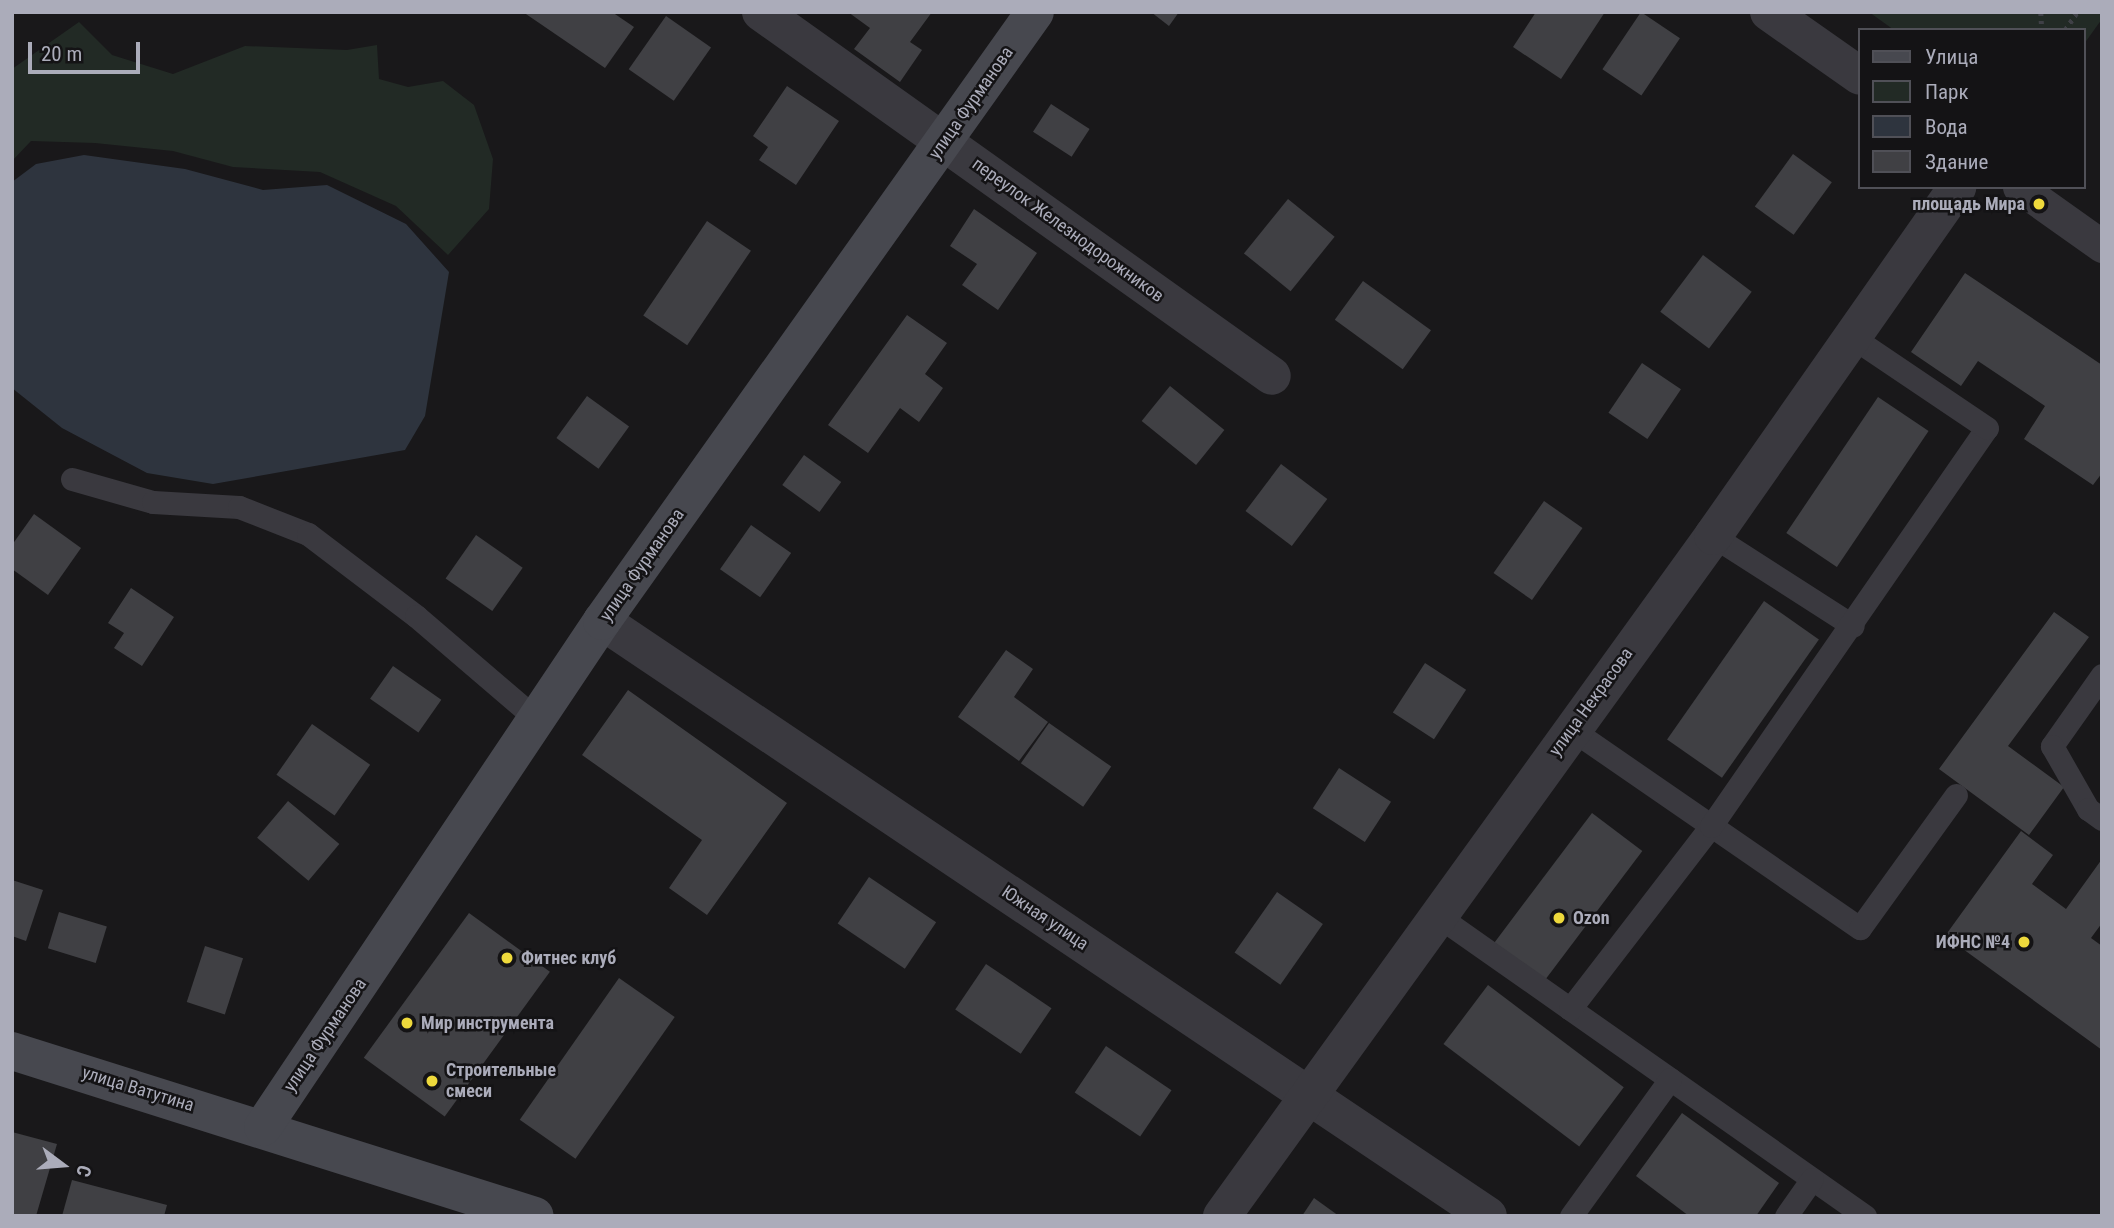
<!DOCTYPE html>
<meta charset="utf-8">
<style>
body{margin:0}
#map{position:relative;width:2114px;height:1228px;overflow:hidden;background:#19181a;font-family:"Roboto Condensed",sans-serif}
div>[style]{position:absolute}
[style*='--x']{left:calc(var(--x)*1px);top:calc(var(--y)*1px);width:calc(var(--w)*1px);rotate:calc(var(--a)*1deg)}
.green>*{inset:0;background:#222a25}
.water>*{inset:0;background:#2e343e}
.building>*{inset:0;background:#404044;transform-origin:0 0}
.path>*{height:4.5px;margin-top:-2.25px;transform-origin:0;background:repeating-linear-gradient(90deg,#3f4046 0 3.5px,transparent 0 8.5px)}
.service>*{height:23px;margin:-11.5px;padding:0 11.5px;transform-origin:11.5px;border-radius:11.5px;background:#3a393f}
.pedestrian>*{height:33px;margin:-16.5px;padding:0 16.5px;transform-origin:16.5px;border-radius:16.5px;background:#3a393f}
.minor>*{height:38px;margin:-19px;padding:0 19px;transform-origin:19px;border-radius:19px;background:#3a393f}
.secondary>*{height:38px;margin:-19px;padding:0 19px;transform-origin:19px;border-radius:19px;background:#47484f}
.dots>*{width:19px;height:19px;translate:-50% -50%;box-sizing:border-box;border:4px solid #141315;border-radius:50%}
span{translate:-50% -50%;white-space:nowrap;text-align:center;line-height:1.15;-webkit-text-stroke:5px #141315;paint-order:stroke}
.street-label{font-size:18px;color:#abacba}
.poi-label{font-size:18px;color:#abacba;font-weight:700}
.right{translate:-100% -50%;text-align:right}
.left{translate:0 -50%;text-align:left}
.frame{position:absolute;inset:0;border:14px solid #abacba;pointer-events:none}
.legend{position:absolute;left:1858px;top:28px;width:228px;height:161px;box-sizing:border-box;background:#141315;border:2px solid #505057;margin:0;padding:9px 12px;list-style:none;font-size:21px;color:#abacba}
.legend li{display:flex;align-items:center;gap:14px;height:35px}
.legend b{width:35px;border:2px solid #505057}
.north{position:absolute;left:28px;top:1130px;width:70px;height:70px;-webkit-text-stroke:5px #141315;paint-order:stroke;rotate:106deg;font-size:19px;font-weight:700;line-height:28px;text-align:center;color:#abacba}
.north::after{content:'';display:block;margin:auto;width:24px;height:32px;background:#abacba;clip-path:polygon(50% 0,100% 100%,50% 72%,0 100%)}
.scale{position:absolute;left:28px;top:42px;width:112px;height:32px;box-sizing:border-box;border:4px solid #abacba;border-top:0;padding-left:9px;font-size:21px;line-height:24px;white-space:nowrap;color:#abacba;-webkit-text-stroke:5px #141315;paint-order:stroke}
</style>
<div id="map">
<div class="green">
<i style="clip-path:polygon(1869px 12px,2102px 12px,2102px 19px,2084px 44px,2084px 30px,1894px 30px)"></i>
<i style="clip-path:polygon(79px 22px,112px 55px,173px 74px,245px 46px,347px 50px,377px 45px,379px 79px,408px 87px,443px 81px,474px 105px,493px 159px,489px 209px,448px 255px,396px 206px,320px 172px,233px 167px,173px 151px,95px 143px,31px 141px,12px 161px,12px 69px)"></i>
</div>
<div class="water">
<i style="clip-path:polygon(84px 155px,185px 169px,263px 190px,327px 185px,406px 224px,449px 272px,425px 416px,405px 450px,213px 484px,147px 473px,62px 428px,12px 388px,12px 182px,36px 164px)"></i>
</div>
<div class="building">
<i style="clip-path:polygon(523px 12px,612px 12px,634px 27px,605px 68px)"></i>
<i style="clip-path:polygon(848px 12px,932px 12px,910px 42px,922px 50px,900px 82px,854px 49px,870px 28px)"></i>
<i style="clip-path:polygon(1151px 12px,1179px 12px,1169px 26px)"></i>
<i style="clip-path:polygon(1536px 12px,1605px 12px,1561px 79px,1513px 47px)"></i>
<i style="left:1641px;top:12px;width:47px;height:69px;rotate:34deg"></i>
<i style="left:666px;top:16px;width:55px;height:65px;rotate:35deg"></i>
<i style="clip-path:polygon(787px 86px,839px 121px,796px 185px,759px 160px,768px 147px,753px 136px)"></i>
<i style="left:1051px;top:104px;width:46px;height:33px;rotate:33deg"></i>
<i style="left:1793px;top:154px;width:48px;height:65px;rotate:36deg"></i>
<i style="left:1288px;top:199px;width:60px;height:70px;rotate:39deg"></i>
<i style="clip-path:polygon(974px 209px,1037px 253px,998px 310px,962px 285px,977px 264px,950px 246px)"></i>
<i style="left:707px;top:221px;width:53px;height:114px;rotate:34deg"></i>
<i style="left:1703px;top:255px;width:61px;height:71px;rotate:37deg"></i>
<i style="clip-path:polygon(1965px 273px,2102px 365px,2102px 473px,2093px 485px,2024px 439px,2045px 406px,1978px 361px,1961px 386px,1911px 352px)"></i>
<i style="left:1363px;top:281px;width:84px;height:48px;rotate:36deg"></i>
<i style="clip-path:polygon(907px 315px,947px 343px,925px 374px,943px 388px,919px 422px,900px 408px,868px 453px,828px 425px)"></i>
<i style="left:1642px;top:363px;width:47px;height:60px;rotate:34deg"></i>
<i style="left:1170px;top:386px;width:70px;height:45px;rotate:39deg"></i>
<i style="left:587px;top:396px;width:52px;height:52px;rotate:36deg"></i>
<i style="left:1878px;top:397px;width:61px;height:164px;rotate:34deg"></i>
<i style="left:804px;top:455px;width:46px;height:37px;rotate:36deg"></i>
<i style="left:1281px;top:464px;width:58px;height:59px;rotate:37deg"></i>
<i style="left:1544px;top:501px;width:47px;height:88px;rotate:35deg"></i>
<i style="clip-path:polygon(34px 514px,81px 548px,48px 595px,12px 569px,12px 545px)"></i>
<i style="left:751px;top:525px;width:49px;height:54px;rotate:35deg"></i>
<i style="left:476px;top:535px;width:57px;height:53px;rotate:35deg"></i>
<i style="clip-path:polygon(131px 588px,174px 617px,142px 666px,114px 648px,124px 633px,108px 623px)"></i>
<i style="left:1764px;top:601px;width:67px;height:169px;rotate:35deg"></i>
<i style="clip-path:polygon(2054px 612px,2089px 637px,2008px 746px,2064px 787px,2029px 835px,1939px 769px)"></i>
<i style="clip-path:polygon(1006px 650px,1033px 669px,1014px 697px,1048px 722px,1019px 761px,958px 717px)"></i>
<i style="left:1425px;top:663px;width:49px;height:59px;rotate:33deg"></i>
<i style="left:393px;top:666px;width:59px;height:40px;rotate:35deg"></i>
<i style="clip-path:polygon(628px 690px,787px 803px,707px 915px,669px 888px,702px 840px,582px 755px)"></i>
<i style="left:1049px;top:723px;width:76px;height:49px;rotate:35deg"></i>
<i style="left:312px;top:724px;width:71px;height:62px;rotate:35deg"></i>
<i style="left:1339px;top:768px;width:62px;height:48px;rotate:33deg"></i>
<i style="left:288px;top:801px;width:67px;height:48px;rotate:40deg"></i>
<i style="left:1592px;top:813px;width:63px;height:162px;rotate:37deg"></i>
<i style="clip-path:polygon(2021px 831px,2053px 855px,2032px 884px,2066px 909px,2102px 859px,2102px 923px,2091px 938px,2102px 946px,2102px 1050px,1945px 936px)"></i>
<i style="left:869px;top:877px;width:81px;height:56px;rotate:34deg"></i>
<i style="clip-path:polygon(12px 880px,43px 890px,26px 941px,12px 936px)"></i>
<i style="left:1277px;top:892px;width:56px;height:74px;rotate:35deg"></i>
<i style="left:59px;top:912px;width:50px;height:38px;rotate:17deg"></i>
<i style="left:469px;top:913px;width:100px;height:179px;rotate:36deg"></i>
<i style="left:205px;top:946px;width:40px;height:59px;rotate:18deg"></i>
<i style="left:986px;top:964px;width:79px;height:55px;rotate:34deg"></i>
<i style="left:619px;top:978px;width:68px;height:173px;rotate:35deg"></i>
<i style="left:1488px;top:985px;width:170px;height:74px;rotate:37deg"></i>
<i style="left:1106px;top:1046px;width:79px;height:56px;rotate:34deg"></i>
<i style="clip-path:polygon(1682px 1113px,1779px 1183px,1756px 1216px,1689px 1216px,1636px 1176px)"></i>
<i style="clip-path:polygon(12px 1132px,57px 1144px,36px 1216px,12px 1216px)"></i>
<i style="clip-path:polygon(72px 1180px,167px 1205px,164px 1216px,62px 1216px)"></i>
<i style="clip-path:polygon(1314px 1198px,1339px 1216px,1302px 1216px)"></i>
</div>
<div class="path">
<i style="--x:2041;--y:12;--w:18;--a:87"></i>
<i style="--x:2065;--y:30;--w:22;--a:-56"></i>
</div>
<div class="service">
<i style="--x:72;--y:479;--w:84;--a:15.9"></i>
<i style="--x:153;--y:502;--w:86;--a:3.3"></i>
<i style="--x:239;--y:507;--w:74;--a:21.4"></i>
<i style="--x:308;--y:534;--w:136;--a:37.2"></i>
<i style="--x:416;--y:616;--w:158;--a:40.6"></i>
<i style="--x:1713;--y:536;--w:166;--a:32.7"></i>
<i style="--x:2102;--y:675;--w:87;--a:125.2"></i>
<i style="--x:2052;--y:746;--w:73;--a:60.3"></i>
<i style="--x:2088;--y:809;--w:17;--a:36"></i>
<i style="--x:1571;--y:729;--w:351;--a:34.6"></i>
<i style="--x:1860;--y:928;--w:164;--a:-54.2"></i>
<i style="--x:1438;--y:916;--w:522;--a:35.09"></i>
<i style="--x:1570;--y:1009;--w:231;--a:-52.4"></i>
<i style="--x:1711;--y:826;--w:484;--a:-55.3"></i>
<i style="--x:1987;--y:428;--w:163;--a:-146"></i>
<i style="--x:1571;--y:1216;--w:169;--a:-54.1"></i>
<i style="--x:1786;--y:1216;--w:45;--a:-54.9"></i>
</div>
<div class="pedestrian">
<i style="--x:2019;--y:187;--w:102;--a:35.4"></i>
</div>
<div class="minor">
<i style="--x:761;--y:12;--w:627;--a:35.46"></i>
<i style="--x:1769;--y:12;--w:111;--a:35.1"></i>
<i style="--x:602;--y:621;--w:1067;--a:33.88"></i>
<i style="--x:1222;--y:1216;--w:839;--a:-54.17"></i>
<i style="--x:1713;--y:536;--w:426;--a:-55"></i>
</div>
<div class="secondary">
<i style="--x:12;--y:1051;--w:548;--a:17.51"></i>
<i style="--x:263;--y:1127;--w:609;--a:-56.18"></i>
<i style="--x:602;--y:621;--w:747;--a:-54.59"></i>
</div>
<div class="dots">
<i style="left:2039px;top:204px;background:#eed93c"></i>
<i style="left:1559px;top:918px;background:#eed93c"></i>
<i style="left:2024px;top:942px;background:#eed93c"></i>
<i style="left:507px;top:958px;background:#eed93c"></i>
<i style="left:407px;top:1023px;background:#eed93c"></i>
<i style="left:432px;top:1081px;background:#eed93c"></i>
</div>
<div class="street-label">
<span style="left:971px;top:103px;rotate:-55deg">улица Фурманова</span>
<span style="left:1068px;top:230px;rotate:36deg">переулок Железнодорожников</span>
<span style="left:642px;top:565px;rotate:-55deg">улица Фурманова</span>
<span style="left:1591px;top:702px;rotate:-54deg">улица Некрасова</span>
<span style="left:1045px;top:918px;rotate:34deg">Южная улица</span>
<span style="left:325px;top:1035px;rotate:-56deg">улица Фурманова</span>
<span style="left:138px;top:1089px;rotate:17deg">улица Ватутина</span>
</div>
<div class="poi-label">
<span class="right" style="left:2025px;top:204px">площадь Мира</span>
<span class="left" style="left:1573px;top:918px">Ozon</span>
<span class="right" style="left:2010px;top:942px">ИФНС №4</span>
<span class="left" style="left:521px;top:958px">Фитнес клуб</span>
<span class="left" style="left:421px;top:1023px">Мир инструмента</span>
<span class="left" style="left:446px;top:1081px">Строительные<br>смеси</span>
</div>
<div class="frame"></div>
<ul class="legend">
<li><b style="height:9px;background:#47484f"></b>Улица</li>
<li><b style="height:19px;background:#222a25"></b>Парк</li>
<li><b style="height:19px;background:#2e343e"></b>Вода</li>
<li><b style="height:19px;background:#404044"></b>Здание</li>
</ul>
<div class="north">С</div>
<div class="scale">20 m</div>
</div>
